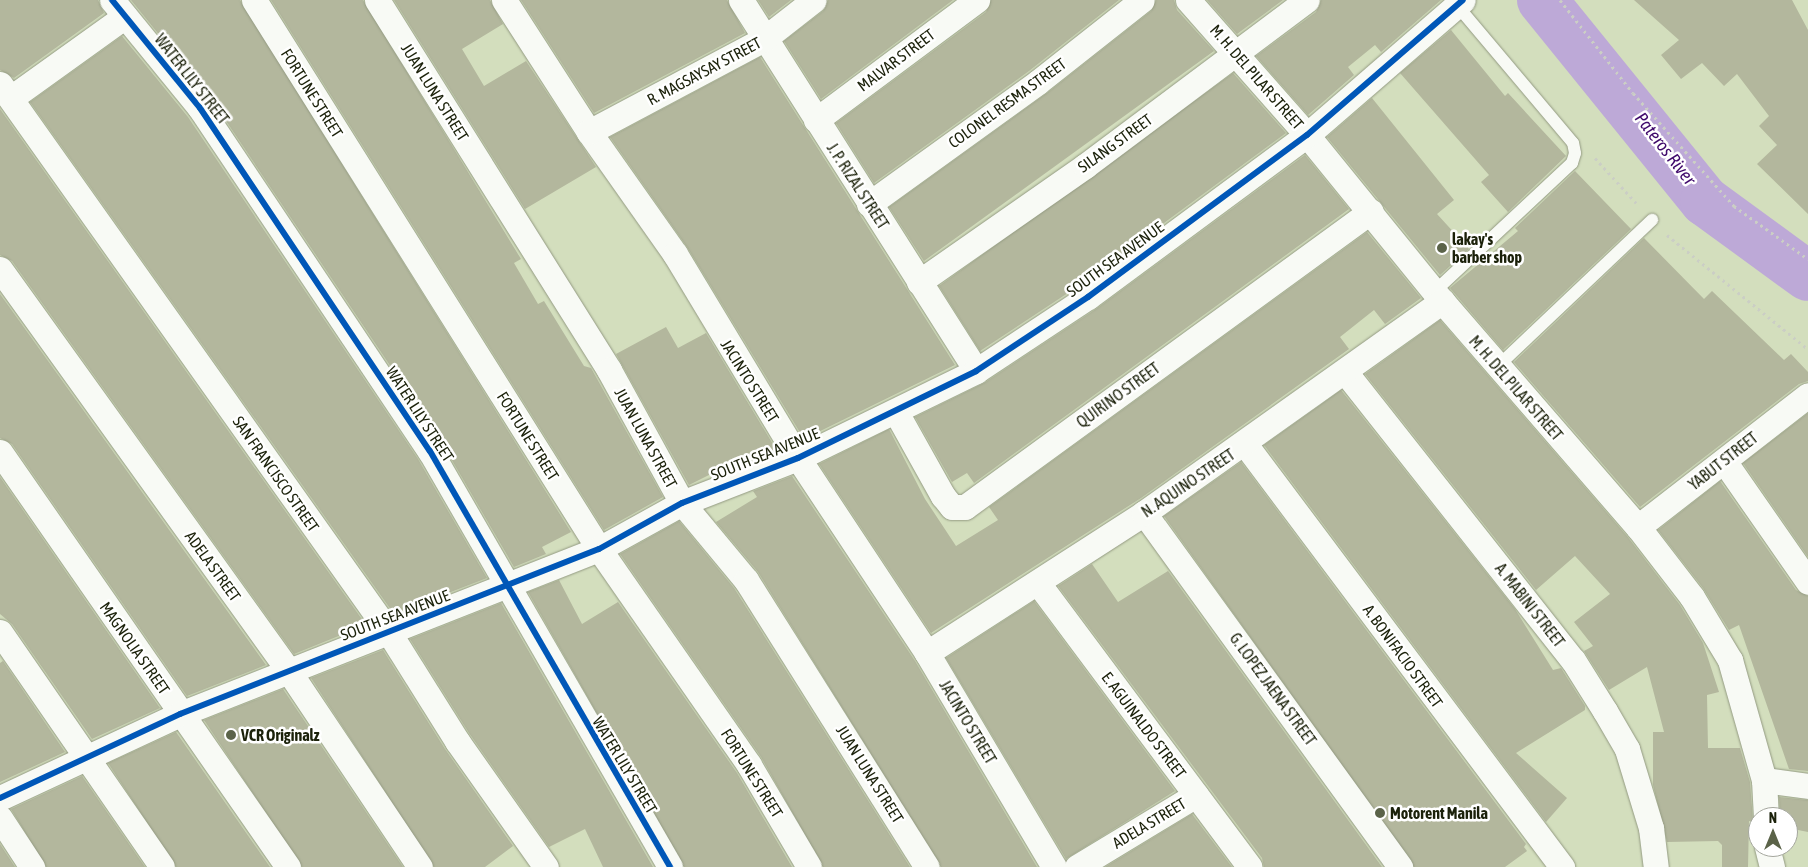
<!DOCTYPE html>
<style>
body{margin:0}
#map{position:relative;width:1808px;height:867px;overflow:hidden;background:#d3debd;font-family:"Asap Condensed",sans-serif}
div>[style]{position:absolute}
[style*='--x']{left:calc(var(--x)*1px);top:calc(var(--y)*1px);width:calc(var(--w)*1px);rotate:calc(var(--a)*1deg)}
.river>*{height:50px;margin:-25px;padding:0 25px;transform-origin:25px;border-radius:25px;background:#bda9d7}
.building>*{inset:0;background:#b3b79d}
.path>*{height:3px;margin-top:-1.5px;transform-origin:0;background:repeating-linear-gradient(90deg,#cbcec5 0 2.5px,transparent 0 6.5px)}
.roads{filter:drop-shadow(0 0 1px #939a82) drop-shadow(0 0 1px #939a82)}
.lane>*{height:12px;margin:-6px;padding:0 6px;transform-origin:6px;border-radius:6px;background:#f8faf5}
.street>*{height:25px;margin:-12.5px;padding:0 12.5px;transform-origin:12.5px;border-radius:12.5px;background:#f8faf5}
.cycleway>*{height:6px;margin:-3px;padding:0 3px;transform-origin:3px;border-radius:3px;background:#0057b8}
.dots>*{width:14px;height:14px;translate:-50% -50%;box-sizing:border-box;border:2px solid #fff;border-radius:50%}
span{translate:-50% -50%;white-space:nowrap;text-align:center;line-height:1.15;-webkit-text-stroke:5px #fff;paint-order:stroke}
.street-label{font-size:16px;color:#1b210a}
.poi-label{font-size:16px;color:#1b210a;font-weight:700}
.left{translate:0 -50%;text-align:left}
.water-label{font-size:18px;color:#3f096b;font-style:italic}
.north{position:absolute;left:1748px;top:807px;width:50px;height:50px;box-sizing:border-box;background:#fff;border:1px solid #a4a69d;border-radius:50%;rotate:0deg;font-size:14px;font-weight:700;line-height:20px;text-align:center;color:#1b210a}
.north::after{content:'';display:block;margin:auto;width:18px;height:22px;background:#5b6349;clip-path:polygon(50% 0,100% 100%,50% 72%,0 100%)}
</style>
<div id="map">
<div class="river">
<i style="--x:1542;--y:0;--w:259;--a:51"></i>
<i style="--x:1705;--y:201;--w:127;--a:36.1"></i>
</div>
<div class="building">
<i style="clip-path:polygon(0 0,98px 0,104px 13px,14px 78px,0 70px)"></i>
<i style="clip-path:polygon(131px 0,240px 0,571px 532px,542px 547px,546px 554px,514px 567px,442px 443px,212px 100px)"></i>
<i style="clip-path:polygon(271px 0,363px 0,521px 259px,514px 263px,538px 304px,544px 301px,584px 366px,591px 368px,663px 497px,604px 530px)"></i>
<i style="clip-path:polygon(394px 0,490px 0,503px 24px,462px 49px,484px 86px,526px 61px,596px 167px,525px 209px)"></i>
<i style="clip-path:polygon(521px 0,727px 0,745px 33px,594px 113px)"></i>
<i style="clip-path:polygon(758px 0,791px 0,769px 17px)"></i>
<i style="clip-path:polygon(828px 0,953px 0,821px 99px,784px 41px,823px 11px)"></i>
<i style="clip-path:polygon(991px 0,1119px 0,1029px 71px,874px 183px,836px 123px,986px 12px)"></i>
<i style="clip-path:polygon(1156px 0,1174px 0,1177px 10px,1214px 51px,924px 261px,889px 207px,1047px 93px,1151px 11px)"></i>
<i style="clip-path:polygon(1207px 0,1283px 0,1237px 34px)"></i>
<i style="clip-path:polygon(1321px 0,1441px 0,1381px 52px,1375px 45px,1348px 67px,1354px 75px,1308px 115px,1256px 56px,1316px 12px)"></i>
<i style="clip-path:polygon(1634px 0,1792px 0,1808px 30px,1808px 214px,1757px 164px,1777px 145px,1759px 126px,1769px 116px,1737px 74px,1724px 86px,1702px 63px,1681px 79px,1661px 55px,1679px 40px)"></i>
<i style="clip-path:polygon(1451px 30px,1505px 96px,1508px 93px,1566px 156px,1508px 212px,1481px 182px,1489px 175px,1400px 73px)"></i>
<i style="clip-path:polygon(122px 36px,188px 117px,418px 459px,487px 578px,394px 614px,30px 102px)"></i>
<i style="clip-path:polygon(760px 57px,955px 365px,804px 439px,687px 247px,610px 137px)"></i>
<i style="clip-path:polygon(1233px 73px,1286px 133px,1080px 285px,980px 351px,939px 286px)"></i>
<i style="clip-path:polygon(1372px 98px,1454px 200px,1437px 214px,1469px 249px,1440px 275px,1327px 137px)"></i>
<i style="clip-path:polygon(0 109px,366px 625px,294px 654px,12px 261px,0 255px)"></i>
<i style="clip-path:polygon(1305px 155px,1349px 209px,974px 483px,967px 473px,952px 482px,915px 417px,984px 383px,1096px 309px)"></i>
<i style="clip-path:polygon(1575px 171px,1631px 229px,1503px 350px,1450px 288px,1518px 231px,1515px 228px)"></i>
<i style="clip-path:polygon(1367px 232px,1421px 298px,1385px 324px,1374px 310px,1340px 337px,1349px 349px,1141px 498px,931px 633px,819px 464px,889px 429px,925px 499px,956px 546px,998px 520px,989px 507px)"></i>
<i style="clip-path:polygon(1644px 238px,1704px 299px,1712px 291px,1784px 360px,1791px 354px,1808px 372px,1808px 381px,1799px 384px,1640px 507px,1514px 362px)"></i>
<i style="clip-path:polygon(0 294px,266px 665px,187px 696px,12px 444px,0 438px)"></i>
<i style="clip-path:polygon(1440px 320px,1627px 536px,1680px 605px,1703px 643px,1719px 692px,1707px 695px,1708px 748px,1740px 748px,1750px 782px,1753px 822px,1749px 821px,1748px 867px,1722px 867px,1722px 845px,1718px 841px,1667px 842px,1653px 785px,1653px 732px,1664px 732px,1647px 667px,1609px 690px,1584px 651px,1593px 646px,1574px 622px,1610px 594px,1575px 556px,1536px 590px,1365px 374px)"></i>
<i style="clip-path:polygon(666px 327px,678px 348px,706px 333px,777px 451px,738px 466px,735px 462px,689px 485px,616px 354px)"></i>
<i style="clip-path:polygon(1341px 390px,1515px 609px,1553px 670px,1561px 668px,1585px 706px,1585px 710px,1516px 753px,1567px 798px,1546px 822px,1264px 445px)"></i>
<i style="clip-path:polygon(1808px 413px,1808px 557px,1743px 463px)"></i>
<i style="clip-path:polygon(1241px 462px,1526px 844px,1524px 847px,1527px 851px,1505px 867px,1414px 867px,1164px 516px)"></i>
<i style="clip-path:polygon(792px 476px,915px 661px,1037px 867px,941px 867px,758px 572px,716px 522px,757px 497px,753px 491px)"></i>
<i style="clip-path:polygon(0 477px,160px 708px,92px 739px,12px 624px,0 614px)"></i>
<i style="clip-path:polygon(1720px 481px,1796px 590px,1808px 596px,1808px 771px,1789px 769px,1739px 625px,1729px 630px,1703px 588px,1658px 530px)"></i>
<i style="clip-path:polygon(679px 521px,734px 588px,910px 867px,823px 867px,761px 757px,620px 554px)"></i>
<i style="clip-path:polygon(1092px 564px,1118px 602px,1168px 571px,1382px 867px,1264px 867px,1262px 858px,1058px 586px)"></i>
<i style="clip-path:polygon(559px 580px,582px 624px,618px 602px,737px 773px,792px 867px,684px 867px,528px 592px)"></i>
<i style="clip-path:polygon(1034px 601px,1175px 791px,1066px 859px,946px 658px)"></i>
<i style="clip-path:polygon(501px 603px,653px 867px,603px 867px,585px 829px,549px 847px,469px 733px,410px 639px)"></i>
<i style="clip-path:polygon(383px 650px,445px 749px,513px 846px,485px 867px,434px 867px,311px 678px)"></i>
<i style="clip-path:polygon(3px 661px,65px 752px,0 782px,0 663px)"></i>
<i style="clip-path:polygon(283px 689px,403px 867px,302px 867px,204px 720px)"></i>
<i style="clip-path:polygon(176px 732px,270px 867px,176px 867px,108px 763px)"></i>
<i style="clip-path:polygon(82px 776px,145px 867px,46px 867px,11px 809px)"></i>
<i style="clip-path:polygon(1779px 797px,1808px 800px,1808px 832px,1788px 828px,1788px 817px,1780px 817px)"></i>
<i style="clip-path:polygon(1192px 814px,1232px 867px,1105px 867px)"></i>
<i style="clip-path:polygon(0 844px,15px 867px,0 867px)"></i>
</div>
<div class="path">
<i style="--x:1560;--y:0;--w:118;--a:51.9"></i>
<i style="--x:1633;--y:93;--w:152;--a:48.2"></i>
<i style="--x:1734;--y:206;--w:91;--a:35.6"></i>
<i style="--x:1595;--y:158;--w:64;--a:47.5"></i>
<i style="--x:1667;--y:235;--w:181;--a:39"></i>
</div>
<div class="roads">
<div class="lane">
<i style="--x:1434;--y:292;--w:189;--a:-43.1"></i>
<i style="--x:1572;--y:163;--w:10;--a:-73"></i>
<i style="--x:1575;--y:153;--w:10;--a:-101"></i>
<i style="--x:1573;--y:143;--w:183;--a:-130.1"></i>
<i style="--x:1497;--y:367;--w:214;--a:-43.5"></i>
</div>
<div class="street">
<i style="--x:112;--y:0;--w:139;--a:50.8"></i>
<i style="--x:200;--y:108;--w:413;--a:56.2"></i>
<i style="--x:430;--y:451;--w:480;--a:60"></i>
<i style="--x:254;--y:0;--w:648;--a:57.85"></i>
<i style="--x:599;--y:549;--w:263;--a:55.2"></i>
<i style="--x:749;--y:765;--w:118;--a:59.5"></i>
<i style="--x:377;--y:0;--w:437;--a:57.9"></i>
<i style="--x:609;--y:370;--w:152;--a:61.2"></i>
<i style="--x:682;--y:503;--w:100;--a:50.3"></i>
<i style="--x:746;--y:580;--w:339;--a:57.8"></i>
<i style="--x:504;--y:0;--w:157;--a:57.2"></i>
<i style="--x:589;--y:132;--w:149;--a:54.8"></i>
<i style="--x:675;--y:254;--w:238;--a:58.9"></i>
<i style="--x:798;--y:458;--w:234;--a:56.5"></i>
<i style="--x:927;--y:653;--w:249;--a:59.3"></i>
<i style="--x:741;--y:0;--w:439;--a:57.6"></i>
<i style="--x:1188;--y:0;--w:180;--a:48.6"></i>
<i style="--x:1307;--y:135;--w:214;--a:50.9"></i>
<i style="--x:1442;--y:301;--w:299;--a:49.1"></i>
<i style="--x:1638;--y:527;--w:88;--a:52.4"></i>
<i style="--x:1692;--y:597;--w:74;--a:58.9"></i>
<i style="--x:1730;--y:660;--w:125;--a:74.2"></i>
<i style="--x:1764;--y:780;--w:37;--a:87"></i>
<i style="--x:0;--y:84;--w:671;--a:54.65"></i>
<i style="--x:388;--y:631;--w:130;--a:57.9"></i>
<i style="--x:457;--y:741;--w:154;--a:54.8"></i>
<i style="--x:11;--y:98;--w:140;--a:-35.7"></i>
<i style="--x:816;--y:120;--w:201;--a:-36.7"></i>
<i style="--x:589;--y:132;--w:198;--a:-28"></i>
<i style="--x:764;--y:39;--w:63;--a:-38"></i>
<i style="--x:869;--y:204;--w:208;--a:-35.8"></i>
<i style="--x:1038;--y:82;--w:132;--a:-38.3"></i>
<i style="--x:0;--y:269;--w:494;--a:54.3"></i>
<i style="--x:288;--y:670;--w:237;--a:56.2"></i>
<i style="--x:919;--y:282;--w:203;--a:-34.9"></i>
<i style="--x:1085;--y:166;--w:277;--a:-36.8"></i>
<i style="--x:1346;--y:373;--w:366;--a:51.7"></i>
<i style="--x:1573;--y:660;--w:60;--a:57.9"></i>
<i style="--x:1605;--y:711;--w:44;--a:59.9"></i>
<i style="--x:1627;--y:749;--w:83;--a:73.1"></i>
<i style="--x:1651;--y:828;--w:39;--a:83"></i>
<i style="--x:896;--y:412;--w:96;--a:60.8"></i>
<i style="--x:943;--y:496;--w:14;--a:51"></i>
<i style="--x:952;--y:507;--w:13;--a:0"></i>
<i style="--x:965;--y:507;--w:502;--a:-36.09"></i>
<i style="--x:1245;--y:444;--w:529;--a:53.15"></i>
<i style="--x:0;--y:452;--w:505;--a:55.24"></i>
<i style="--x:1724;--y:461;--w:147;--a:55.2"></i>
<i style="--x:1144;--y:513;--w:437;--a:54.1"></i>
<i style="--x:1638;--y:527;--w:215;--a:-37.8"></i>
<i style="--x:1038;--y:583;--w:354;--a:53.3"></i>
<i style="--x:0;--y:632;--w:285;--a:55.4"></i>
<i style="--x:927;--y:653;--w:258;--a:-32.8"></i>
<i style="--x:1144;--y:513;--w:366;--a:-35.4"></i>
<i style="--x:1764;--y:780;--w:44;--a:7.8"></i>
<i style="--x:0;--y:798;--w:199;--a:-25"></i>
<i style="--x:180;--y:714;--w:450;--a:-21.5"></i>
<i style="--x:599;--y:549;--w:95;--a:-29"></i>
<i style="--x:682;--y:503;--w:124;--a:-21.2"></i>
<i style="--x:798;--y:458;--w:198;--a:-26"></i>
<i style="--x:976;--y:371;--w:134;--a:-33.5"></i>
<i style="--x:1088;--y:297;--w:272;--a:-36.5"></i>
<i style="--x:1307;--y:135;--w:206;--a:-40.9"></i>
<i style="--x:0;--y:818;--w:59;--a:56.9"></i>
<i style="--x:1767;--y:847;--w:21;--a:76"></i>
<i style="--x:1077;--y:867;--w:139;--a:-31.2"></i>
</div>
</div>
<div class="cycleway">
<i style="--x:112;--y:0;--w:139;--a:50.8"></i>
<i style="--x:200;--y:108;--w:413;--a:56.2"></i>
<i style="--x:430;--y:451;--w:480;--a:60"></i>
<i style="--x:0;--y:798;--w:199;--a:-25"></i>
<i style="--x:180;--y:714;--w:450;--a:-21.5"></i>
<i style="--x:599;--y:549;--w:95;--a:-29"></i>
<i style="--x:682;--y:503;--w:124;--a:-21.2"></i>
<i style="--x:798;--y:458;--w:198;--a:-26"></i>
<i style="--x:976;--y:371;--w:134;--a:-33.5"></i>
<i style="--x:1088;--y:297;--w:272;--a:-36.5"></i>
<i style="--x:1307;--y:135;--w:206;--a:-40.9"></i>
</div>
<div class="dots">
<i style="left:1442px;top:248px;background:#5b6349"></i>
<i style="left:231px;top:735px;background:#5b6349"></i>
<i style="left:1380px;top:813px;background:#5b6349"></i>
</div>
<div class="street-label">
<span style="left:896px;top:60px;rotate:-37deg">MALVAR STREET</span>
<span style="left:704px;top:71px;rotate:-28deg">R. MAGSAYSAY STREET</span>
<span style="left:1257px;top:77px;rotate:49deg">M. H. DEL PILAR STREET</span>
<span style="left:192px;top:79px;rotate:52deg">WATER LILY STREET</span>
<span style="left:435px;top:92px;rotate:58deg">JUAN LUNA STREET</span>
<span style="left:312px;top:93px;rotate:58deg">FORTUNE STREET</span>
<span style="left:1007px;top:103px;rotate:-36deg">COLONEL RESMA STREET</span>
<span style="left:1115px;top:143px;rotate:-36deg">SILANG STREET</span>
<span style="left:858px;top:186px;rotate:57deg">J. P. RIZAL STREET</span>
<span style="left:1115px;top:259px;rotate:-36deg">SOUTH SEA AVENUE</span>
<span style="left:750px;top:381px;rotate:58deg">JACINTO STREET</span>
<span style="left:1516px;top:388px;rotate:49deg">M. H. DEL PILAR STREET</span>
<span style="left:1118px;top:395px;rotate:-36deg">QUIRINO STREET</span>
<span style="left:420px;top:414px;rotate:57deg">WATER LILY STREET</span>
<span style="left:528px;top:436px;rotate:58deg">FORTUNE STREET</span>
<span style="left:646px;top:438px;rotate:61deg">JUAN LUNA STREET</span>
<span style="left:765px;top:454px;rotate:-22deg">SOUTH SEA AVENUE</span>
<span style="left:1723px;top:461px;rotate:-38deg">YABUT STREET</span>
<span style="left:276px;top:474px;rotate:55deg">SAN FRANCISCO STREET</span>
<span style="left:1188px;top:483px;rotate:-34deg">N. AQUINO STREET</span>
<span style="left:213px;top:566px;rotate:54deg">ADELA STREET</span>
<span style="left:1530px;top:605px;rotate:52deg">A. MABINI STREET</span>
<span style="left:395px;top:615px;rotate:-21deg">SOUTH SEA AVENUE</span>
<span style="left:135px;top:648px;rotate:55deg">MAGNOLIA STREET</span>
<span style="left:1403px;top:656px;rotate:54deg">A. BONIFACIO STREET</span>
<span style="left:1273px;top:689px;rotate:54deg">G. LOPEZ JAENA STREET</span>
<span style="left:968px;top:722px;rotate:59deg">JACINTO STREET</span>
<span style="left:1144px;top:725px;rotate:53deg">E. AGUINALDO STREET</span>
<span style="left:625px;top:765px;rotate:59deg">WATER LILY STREET</span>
<span style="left:752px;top:773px;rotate:58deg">FORTUNE STREET</span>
<span style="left:870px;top:774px;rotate:58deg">JUAN LUNA STREET</span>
<span style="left:1149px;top:823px;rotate:-31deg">ADELA STREET</span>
</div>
<div class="poi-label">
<span class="left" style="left:1452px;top:248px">lakay's<br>barber shop</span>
<span class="left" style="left:241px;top:735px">VCR Originalz</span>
<span class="left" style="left:1390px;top:813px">Motorent Manila</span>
</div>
<div class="water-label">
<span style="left:1665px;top:149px;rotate:52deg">Pateros River</span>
</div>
<div class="north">N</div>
</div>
